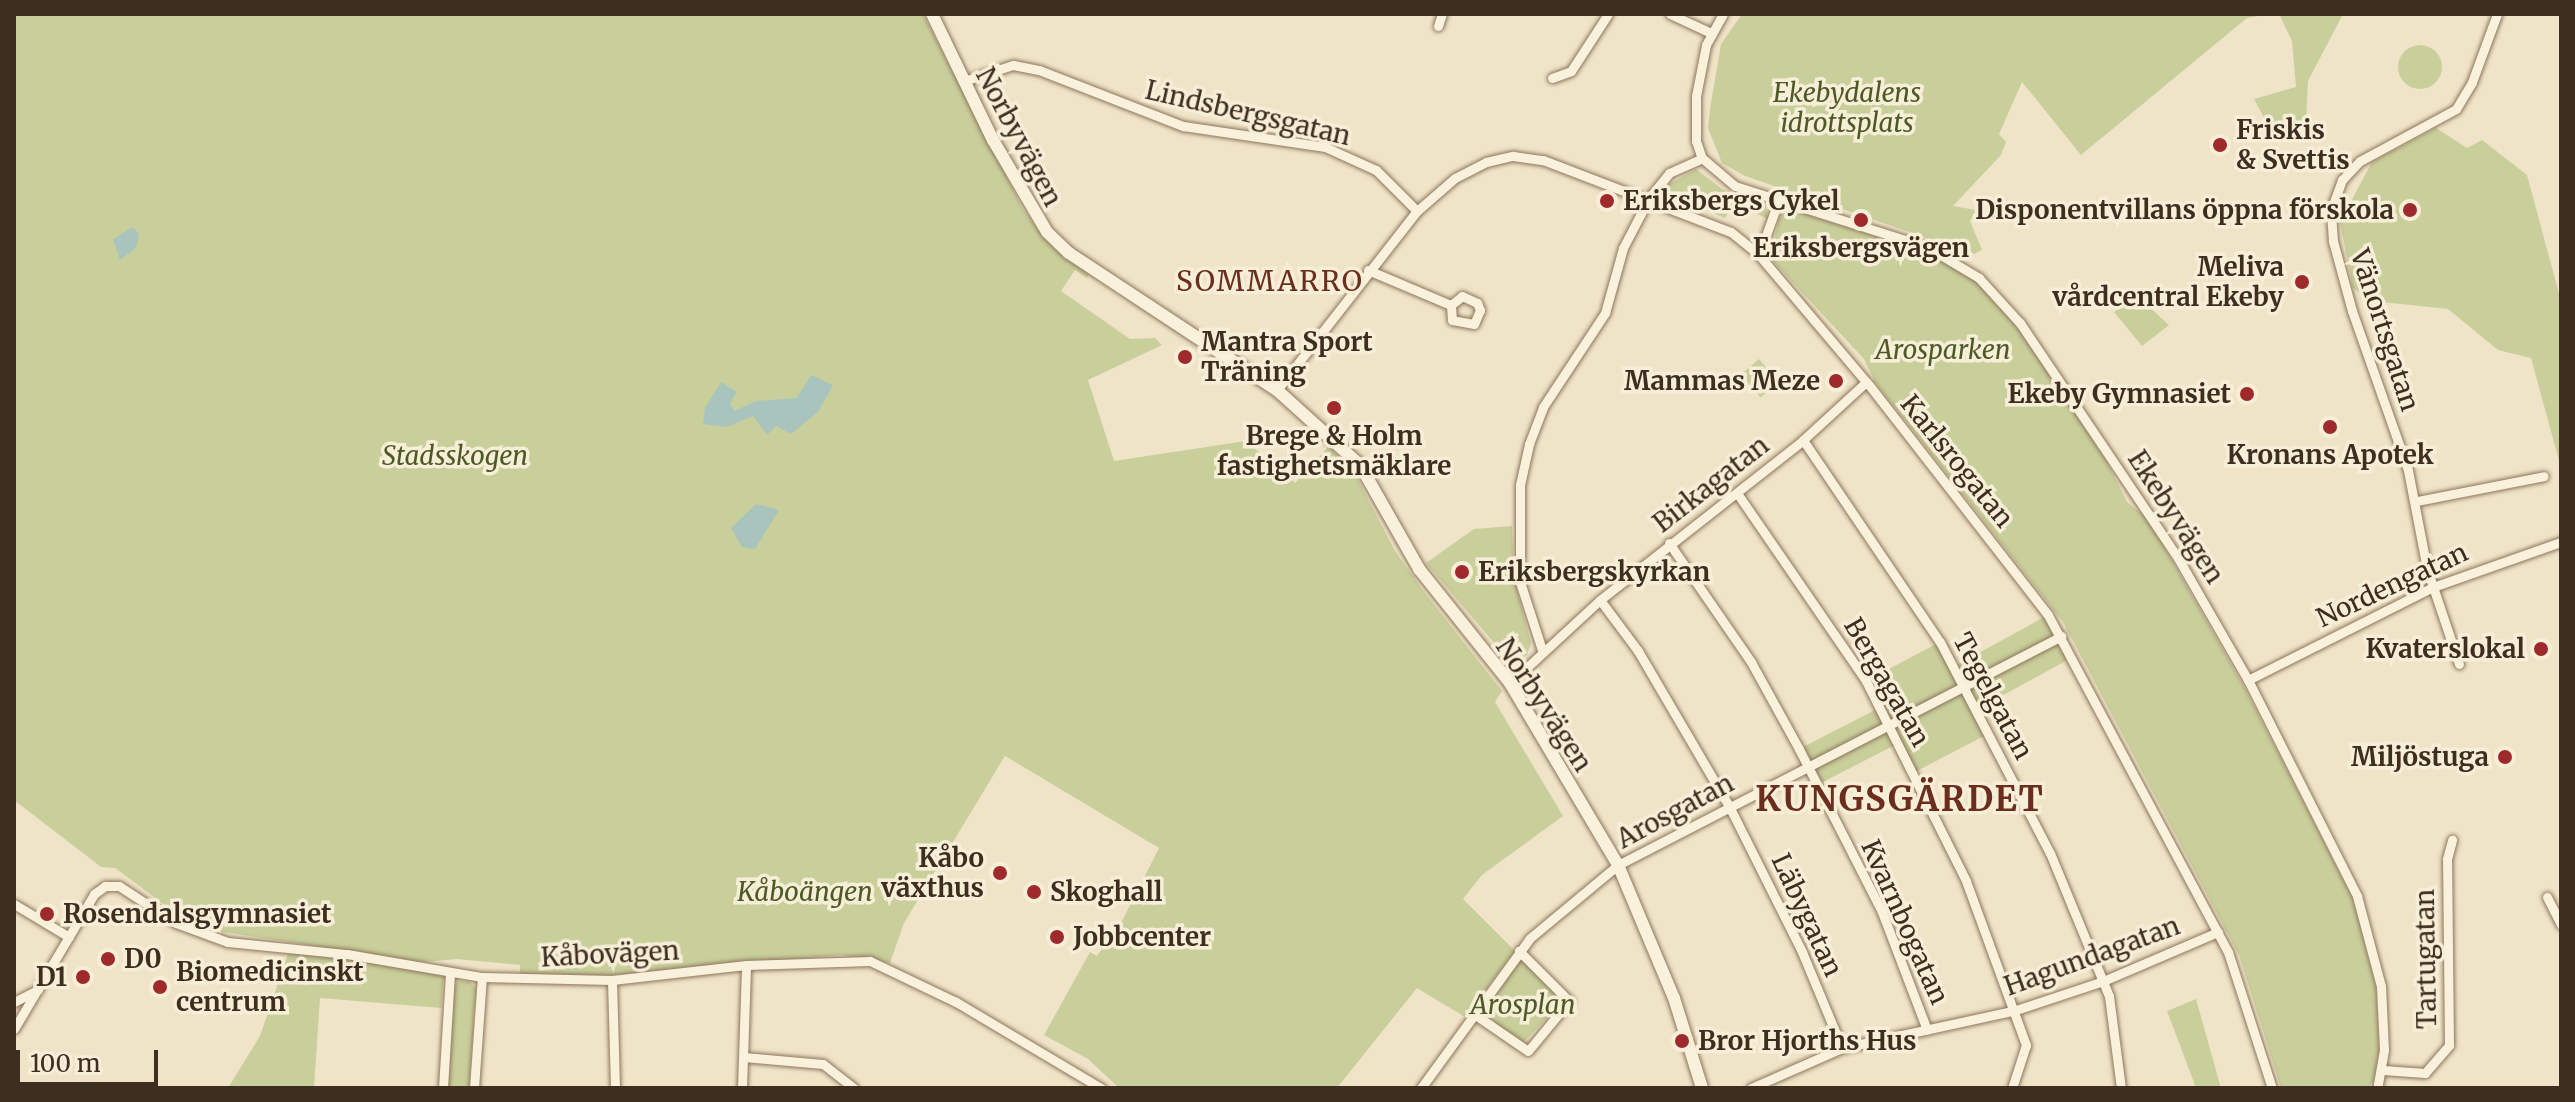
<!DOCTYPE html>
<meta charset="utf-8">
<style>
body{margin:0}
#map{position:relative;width:2575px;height:1102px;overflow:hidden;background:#f0e4c8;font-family:Merriweather,serif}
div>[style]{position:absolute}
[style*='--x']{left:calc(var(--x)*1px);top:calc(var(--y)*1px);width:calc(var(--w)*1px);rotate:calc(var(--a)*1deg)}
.green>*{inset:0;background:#c9cf9b;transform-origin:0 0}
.round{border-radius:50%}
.water>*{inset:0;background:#a9c4bc}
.roads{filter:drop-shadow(0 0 2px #8d765c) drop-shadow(0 0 2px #8d765c)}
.street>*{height:9px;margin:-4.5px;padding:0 4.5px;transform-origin:4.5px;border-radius:4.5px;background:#faf1dc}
.secondary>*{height:12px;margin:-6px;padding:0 6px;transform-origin:6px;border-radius:6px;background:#faf1dc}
.dots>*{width:22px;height:22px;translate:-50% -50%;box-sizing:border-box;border:4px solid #f7eed8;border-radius:50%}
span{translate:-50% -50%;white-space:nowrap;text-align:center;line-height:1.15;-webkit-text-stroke:7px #f7eed8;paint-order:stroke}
.park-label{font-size:26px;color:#4d5a26;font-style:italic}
.street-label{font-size:26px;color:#3d2e20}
.poi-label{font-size:26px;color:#3d2e20;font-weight:700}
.left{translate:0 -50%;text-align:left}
.right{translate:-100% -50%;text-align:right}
.neighbourhood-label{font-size:28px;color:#6b2e1e;letter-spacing:2px}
.district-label{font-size:34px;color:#6b2e1e;font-weight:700;letter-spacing:2px}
.frame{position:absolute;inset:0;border:16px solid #3d2e20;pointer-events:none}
.scale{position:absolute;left:16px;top:1050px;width:142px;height:36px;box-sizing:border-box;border:4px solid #3d2e20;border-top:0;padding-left:10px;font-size:24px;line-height:28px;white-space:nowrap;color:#3d2e20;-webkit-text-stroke:6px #f7eed8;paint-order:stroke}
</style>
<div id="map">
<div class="green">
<i style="clip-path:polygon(14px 14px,923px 14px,1023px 209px,1039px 231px,1089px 274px,1087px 278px,1075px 270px,1061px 291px,1130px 339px,1155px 338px,1162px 345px,1088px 380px,1114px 461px,1246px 441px,1295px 483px,1329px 446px,1357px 478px,1395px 551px,1424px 592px,1502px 691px,1495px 702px,1563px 816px,1482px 875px,1463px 899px,1515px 951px,1465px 1017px,1417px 988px,1337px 1088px,1119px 1088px,1088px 1059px,1044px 1035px,1090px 952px,1097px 956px,1121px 923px,1159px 848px,1005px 756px,904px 923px,890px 963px,842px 955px,590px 977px,520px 974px,520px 965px,457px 959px,423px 962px,215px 931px,177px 914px,115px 868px,101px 867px,14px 800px)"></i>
<i style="clip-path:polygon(1742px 14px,2271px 14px,2247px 18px,2081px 155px,2022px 82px,1999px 134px,2006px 142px,2001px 155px,1953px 206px,1976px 210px,1970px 221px,1982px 250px,1974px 254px,1745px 176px,1722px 163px,1708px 128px,1710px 109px,1721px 44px)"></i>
<i style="clip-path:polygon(2279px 14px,2343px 14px,2308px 81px,2306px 125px,2269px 127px,2254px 99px,2296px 87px,2292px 41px)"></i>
<i class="round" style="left:2398px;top:45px;width:44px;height:44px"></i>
<i style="clip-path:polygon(2436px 128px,2467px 148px,2482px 140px,2527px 175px,2561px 301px,2561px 468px,2531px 358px,2498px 350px,2448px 309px,2372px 301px,2353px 288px,2340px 223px,2357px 190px,2372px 162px)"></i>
<i style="clip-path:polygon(1696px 169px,1722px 189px,1766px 204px,1768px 219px,1734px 203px,1725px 218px,1680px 200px,1664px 187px)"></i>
<i style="clip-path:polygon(1791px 210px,1926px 252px,1970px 276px,2000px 303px,2099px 446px,2127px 502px,2148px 519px,2242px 683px,2353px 898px,2376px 987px,2379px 1051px,2374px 1081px,2367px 1088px,2281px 1088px,2239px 955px,2063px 622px,1875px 382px,1864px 359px,1770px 258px,1780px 215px)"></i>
<i style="clip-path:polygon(2136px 295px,2169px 325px,2142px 346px,2114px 312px)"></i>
<i style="left:1759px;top:359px;width:30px;height:24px;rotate:49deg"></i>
<i style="clip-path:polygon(1512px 526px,1514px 579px,1531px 643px,1527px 655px,1513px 665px,1426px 563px,1474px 529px)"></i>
<i style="clip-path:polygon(2048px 615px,2073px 657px,1976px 710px,1988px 734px,1913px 773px,1899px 743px,1817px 785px,1799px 749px,1879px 708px,1866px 681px,1940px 642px,1953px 667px)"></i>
<i style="clip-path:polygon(289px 951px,347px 954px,444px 971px,441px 1008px,320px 998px,314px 1088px,228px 1088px,260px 1036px)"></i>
<i style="left:1522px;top:959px;width:59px;height:64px;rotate:44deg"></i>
<i style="clip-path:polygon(458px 981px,470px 982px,476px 988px,469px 1088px,447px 1088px,453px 988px)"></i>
<i style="clip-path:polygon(2196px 999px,2221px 1088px,2196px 1088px,2167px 1011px)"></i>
</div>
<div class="water">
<i style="clip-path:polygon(133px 227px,139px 234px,136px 248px,120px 260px,113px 239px)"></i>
<i style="clip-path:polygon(811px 375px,833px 385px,818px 412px,791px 434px,776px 426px,767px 435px,753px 416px,727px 427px,703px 424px,705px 408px,721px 382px,737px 392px,730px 403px,734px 411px,756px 401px,797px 398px)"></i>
<i style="clip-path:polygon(756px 504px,779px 510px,755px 549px,742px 547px,731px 528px)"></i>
</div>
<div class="roads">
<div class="street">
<i style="--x:1670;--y:14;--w:45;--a:24.9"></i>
<i style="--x:1723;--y:14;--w:35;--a:119"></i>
<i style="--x:1706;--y:45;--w:52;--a:101.1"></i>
<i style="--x:1696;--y:96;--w:45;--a:90"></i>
<i style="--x:1696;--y:141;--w:18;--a:71"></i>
<i style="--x:1702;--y:158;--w:43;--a:40.3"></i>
<i style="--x:1735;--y:186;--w:201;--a:17.6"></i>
<i style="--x:1927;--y:247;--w:61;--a:30.8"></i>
<i style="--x:1979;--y:278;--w:61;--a:47.7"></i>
<i style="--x:2020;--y:323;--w:285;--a:56.1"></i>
<i style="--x:2179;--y:560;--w:138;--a:60.1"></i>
<i style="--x:2248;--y:680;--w:242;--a:63.2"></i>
<i style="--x:2357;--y:896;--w:93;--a:75.1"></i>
<i style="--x:2381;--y:986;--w:64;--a:87.3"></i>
<i style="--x:2384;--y:1050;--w:39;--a:100"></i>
<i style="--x:1438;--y:26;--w:13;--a:-72"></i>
<i style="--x:1552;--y:78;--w:20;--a:-20"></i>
<i style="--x:1571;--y:71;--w:68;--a:-57"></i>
<i style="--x:964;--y:81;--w:52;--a:-18.1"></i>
<i style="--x:1013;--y:65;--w:26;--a:11"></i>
<i style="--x:1039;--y:70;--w:155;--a:21.3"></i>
<i style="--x:1183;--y:126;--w:144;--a:8.4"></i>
<i style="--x:1325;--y:147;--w:56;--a:24.3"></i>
<i style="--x:1376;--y:170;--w:58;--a:45"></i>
<i style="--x:1759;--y:255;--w:56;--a:-70.3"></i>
<i style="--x:1368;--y:270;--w:90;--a:22.9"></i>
<i style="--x:1451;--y:305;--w:14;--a:-39"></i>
<i style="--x:1462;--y:296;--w:17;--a:25"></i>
<i style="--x:1477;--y:303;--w:8;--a:67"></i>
<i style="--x:1480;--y:310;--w:15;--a:113"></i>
<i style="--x:1474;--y:324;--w:22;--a:-170"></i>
<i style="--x:1452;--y:320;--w:15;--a:-94"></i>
<i style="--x:1277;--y:390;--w:227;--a:-52"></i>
<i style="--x:1417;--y:211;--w:50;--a:-41"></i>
<i style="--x:1455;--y:178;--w:35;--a:-27"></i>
<i style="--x:1486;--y:162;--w:28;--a:-13"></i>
<i style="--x:1513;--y:156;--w:30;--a:8"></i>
<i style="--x:1543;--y:160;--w:201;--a:21"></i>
<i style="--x:1731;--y:232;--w:36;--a:39"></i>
<i style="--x:1759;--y:255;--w:170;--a:49.8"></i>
<i style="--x:1869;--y:385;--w:291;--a:52.1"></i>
<i style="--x:2048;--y:615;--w:382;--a:61.9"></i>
<i style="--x:2228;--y:952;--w:143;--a:72.1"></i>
<i style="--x:1803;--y:440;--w:244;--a:55.9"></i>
<i style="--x:1940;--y:642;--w:238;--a:62.5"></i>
<i style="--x:2050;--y:853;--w:155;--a:67.6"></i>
<i style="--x:2109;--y:996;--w:93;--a:82.6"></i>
<i style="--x:1737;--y:493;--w:228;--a:55.5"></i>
<i style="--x:1866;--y:681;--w:224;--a:63.4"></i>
<i style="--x:1966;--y:881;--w:175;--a:69.9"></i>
<i style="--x:2026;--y:1045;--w:45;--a:108"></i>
<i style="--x:2417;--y:501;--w:129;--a:-11.1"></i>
<i style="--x:1669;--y:543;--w:145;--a:55.4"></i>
<i style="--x:1751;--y:662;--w:99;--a:61.1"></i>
<i style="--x:1799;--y:749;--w:183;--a:63"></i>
<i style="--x:1882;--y:912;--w:126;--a:69.1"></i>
<i style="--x:1600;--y:600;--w:64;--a:53.3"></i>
<i style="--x:1638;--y:651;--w:182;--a:59.6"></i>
<i style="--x:1730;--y:808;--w:161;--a:63.4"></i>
<i style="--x:1802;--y:952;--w:104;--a:67.4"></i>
<i style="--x:1542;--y:650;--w:71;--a:-107.9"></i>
<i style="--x:1520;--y:582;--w:97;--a:-90"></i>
<i style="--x:1520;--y:485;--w:42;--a:-77.6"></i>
<i style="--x:1529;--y:444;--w:40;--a:-69"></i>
<i style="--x:1543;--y:407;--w:113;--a:-56.6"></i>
<i style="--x:1605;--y:313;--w:67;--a:-74.5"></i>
<i style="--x:1623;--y:248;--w:56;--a:-62.5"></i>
<i style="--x:1649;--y:198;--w:32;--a:-51"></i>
<i style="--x:1669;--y:173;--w:36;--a:-24"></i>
<i style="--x:2459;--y:664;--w:100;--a:-108.6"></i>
<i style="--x:2427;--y:569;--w:101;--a:-100.9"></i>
<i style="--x:2408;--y:470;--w:169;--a:-109.4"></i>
<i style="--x:2352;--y:311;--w:73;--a:-105.2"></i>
<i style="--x:2333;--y:241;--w:31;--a:-94"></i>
<i style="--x:2331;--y:210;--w:32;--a:-70"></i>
<i style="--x:2342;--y:180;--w:26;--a:-47"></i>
<i style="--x:2360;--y:161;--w:109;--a:-28.4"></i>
<i style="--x:2456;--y:109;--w:31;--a:-59"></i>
<i style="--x:2472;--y:82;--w:72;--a:-69.8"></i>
<i style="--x:2248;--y:680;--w:207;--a:-26.7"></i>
<i style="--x:2433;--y:587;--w:136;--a:-19.4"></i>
<i style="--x:1510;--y:683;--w:122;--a:-42.7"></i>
<i style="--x:1600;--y:600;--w:258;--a:-38.2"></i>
<i style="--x:1803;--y:440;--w:86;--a:-42.6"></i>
<i style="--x:2547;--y:897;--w:31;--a:63"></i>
<i style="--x:14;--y:904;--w:64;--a:31"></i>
<i style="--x:612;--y:980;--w:108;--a:88.4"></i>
<i style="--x:14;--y:1002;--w:27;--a:-27"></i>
<i style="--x:1474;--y:1014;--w:65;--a:34.4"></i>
<i style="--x:1528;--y:1051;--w:65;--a:-50.6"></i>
<i style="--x:1569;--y:1001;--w:71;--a:-135"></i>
<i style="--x:14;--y:1029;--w:157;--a:-59.3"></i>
<i style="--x:94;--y:894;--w:14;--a:-36"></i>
<i style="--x:105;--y:886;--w:14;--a:0"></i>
<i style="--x:119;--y:886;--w:68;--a:33"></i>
<i style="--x:176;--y:923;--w:55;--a:20.1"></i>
<i style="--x:228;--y:942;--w:120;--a:5.8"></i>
<i style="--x:347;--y:954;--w:137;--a:9.7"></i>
<i style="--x:482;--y:977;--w:130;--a:1.3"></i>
<i style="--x:612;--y:980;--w:135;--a:-6.4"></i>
<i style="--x:746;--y:965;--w:124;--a:-1.8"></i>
<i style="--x:870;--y:961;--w:95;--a:25.5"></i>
<i style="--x:956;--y:1002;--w:169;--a:30.7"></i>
<i style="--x:744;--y:1057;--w:79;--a:5.1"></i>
<i style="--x:823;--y:1064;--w:39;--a:38"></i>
<i style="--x:2383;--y:1070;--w:42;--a:4.1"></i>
<i style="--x:2425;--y:1073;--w:37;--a:-49"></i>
<i style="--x:2449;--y:1045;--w:186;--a:-90.6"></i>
<i style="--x:2447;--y:859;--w:20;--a:-75"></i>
<i style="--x:443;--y:1088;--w:116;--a:-86.5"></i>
<i style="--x:474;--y:1088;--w:111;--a:-85.9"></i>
<i style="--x:742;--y:1088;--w:123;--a:-88.1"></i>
<i style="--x:1421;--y:1088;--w:185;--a:-54"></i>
<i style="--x:1530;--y:938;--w:114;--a:-39.7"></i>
<i style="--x:1618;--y:865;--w:499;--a:-27.3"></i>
<i style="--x:1751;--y:1088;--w:99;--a:-23.7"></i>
<i style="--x:1842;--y:1048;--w:178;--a:-12.3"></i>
<i style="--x:2016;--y:1010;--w:92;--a:-18.4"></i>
<i style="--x:2103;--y:981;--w:125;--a:-23.1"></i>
</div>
<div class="secondary">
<i style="--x:932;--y:14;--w:140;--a:64.2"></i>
<i style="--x:993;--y:140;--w:107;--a:59.6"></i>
<i style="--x:1047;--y:232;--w:30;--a:44"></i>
<i style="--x:1069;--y:253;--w:249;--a:33.4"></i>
<i style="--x:1277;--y:390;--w:112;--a:42.1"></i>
<i style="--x:1360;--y:465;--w:120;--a:60.4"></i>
<i style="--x:1419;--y:569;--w:146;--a:51.4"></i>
<i style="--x:1510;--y:683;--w:212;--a:59.3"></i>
<i style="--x:1618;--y:865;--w:144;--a:67.2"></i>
<i style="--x:1674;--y:998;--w:94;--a:72.7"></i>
</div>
</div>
<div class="dots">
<i style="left:2220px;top:145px;background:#9e2a2b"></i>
<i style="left:1607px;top:201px;background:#9e2a2b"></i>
<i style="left:2410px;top:210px;background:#9e2a2b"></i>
<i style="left:1861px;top:220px;background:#9e2a2b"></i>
<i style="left:2302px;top:282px;background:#9e2a2b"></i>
<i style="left:1185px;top:357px;background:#9e2a2b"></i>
<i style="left:1836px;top:381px;background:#9e2a2b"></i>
<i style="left:2247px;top:394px;background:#9e2a2b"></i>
<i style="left:1334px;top:408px;background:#9e2a2b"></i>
<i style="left:2330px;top:427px;background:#9e2a2b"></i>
<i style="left:1462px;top:572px;background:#9e2a2b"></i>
<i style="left:2541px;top:649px;background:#9e2a2b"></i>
<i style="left:2505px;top:757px;background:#9e2a2b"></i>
<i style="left:1000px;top:873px;background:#9e2a2b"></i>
<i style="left:1034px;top:892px;background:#9e2a2b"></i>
<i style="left:47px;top:914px;background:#9e2a2b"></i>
<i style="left:1057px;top:937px;background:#9e2a2b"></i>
<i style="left:108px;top:959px;background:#9e2a2b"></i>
<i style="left:83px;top:977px;background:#9e2a2b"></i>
<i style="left:160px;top:987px;background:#9e2a2b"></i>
<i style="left:1682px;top:1041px;background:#9e2a2b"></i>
</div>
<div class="park-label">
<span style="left:1847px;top:108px">Ekebydalens<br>idrottsplats</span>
<span style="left:1943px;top:350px">Arosparken</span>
<span style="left:455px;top:456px">Stadsskogen</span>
<span style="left:805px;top:892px">Kåboängen</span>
<span style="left:1523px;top:1005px">Arosplan</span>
</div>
<div class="street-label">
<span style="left:1248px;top:113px;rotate:13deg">Lindsbergsgatan</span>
<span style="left:1019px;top:137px;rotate:62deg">Norbyvägen</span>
<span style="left:2385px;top:330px;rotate:72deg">Vänortsgatan</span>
<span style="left:1957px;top:461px;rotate:51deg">Karlsrogatan</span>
<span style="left:1711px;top:484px;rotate:-38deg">Birkagatan</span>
<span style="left:2176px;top:517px;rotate:57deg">Ekebyvägen</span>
<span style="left:2392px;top:585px;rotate:-25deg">Nordengatan</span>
<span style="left:1887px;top:682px;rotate:60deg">Bergagatan</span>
<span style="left:1993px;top:696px;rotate:62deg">Tegelgatan</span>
<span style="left:1544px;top:705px;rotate:57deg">Norbyvägen</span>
<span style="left:1675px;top:811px;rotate:-28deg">Arosgatan</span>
<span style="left:1807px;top:915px;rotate:65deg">Läbygatan</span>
<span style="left:1905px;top:922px;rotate:66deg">Kvarnbogatan</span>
<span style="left:610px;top:954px;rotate:-3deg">Kåbovägen</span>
<span style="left:2092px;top:956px;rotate:-20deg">Hagundagatan</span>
<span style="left:2426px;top:959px;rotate:-91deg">Tartugatan</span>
</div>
<div class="poi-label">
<span class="left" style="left:2236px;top:145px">Friskis<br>&amp; Svettis</span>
<span class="left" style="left:1623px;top:201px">Eriksbergs Cykel</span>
<span class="right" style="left:2394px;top:210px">Disponentvillans öppna förskola</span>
<span style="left:1861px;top:248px">Eriksbergsvägen</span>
<span class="right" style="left:2284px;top:282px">Meliva<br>vårdcentral Ekeby</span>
<span class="left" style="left:1201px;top:357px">Mantra Sport<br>Träning</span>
<span class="right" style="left:1820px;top:381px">Mammas Meze</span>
<span class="right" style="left:2231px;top:394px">Ekeby Gymnasiet</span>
<span style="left:1334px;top:451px">Brege &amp; Holm<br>fastighetsmäklare</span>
<span style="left:2330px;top:455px">Kronans Apotek</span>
<span class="left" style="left:1478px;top:572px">Eriksbergskyrkan</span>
<span class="right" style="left:2525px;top:649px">Kvaterslokal</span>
<span class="right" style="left:2489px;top:757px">Miljöstuga</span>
<span class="right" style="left:984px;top:873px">Kåbo<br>växthus</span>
<span class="left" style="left:1050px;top:892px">Skoghall</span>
<span class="left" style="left:63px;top:914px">Rosendalsgymnasiet</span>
<span class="left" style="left:1073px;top:937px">Jobbcenter</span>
<span class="left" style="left:124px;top:959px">D0</span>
<span class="left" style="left:176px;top:987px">Biomedicinskt<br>centrum</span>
<span class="right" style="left:67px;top:977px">D1</span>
<span class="left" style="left:1698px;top:1041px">Bror Hjorths Hus</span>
</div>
<div class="neighbourhood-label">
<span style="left:1270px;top:281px">SOMMARRO</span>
</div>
<div class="district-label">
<span style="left:1900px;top:800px">KUNGSGÄRDET</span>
</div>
<div class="frame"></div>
<div class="scale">100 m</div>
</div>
